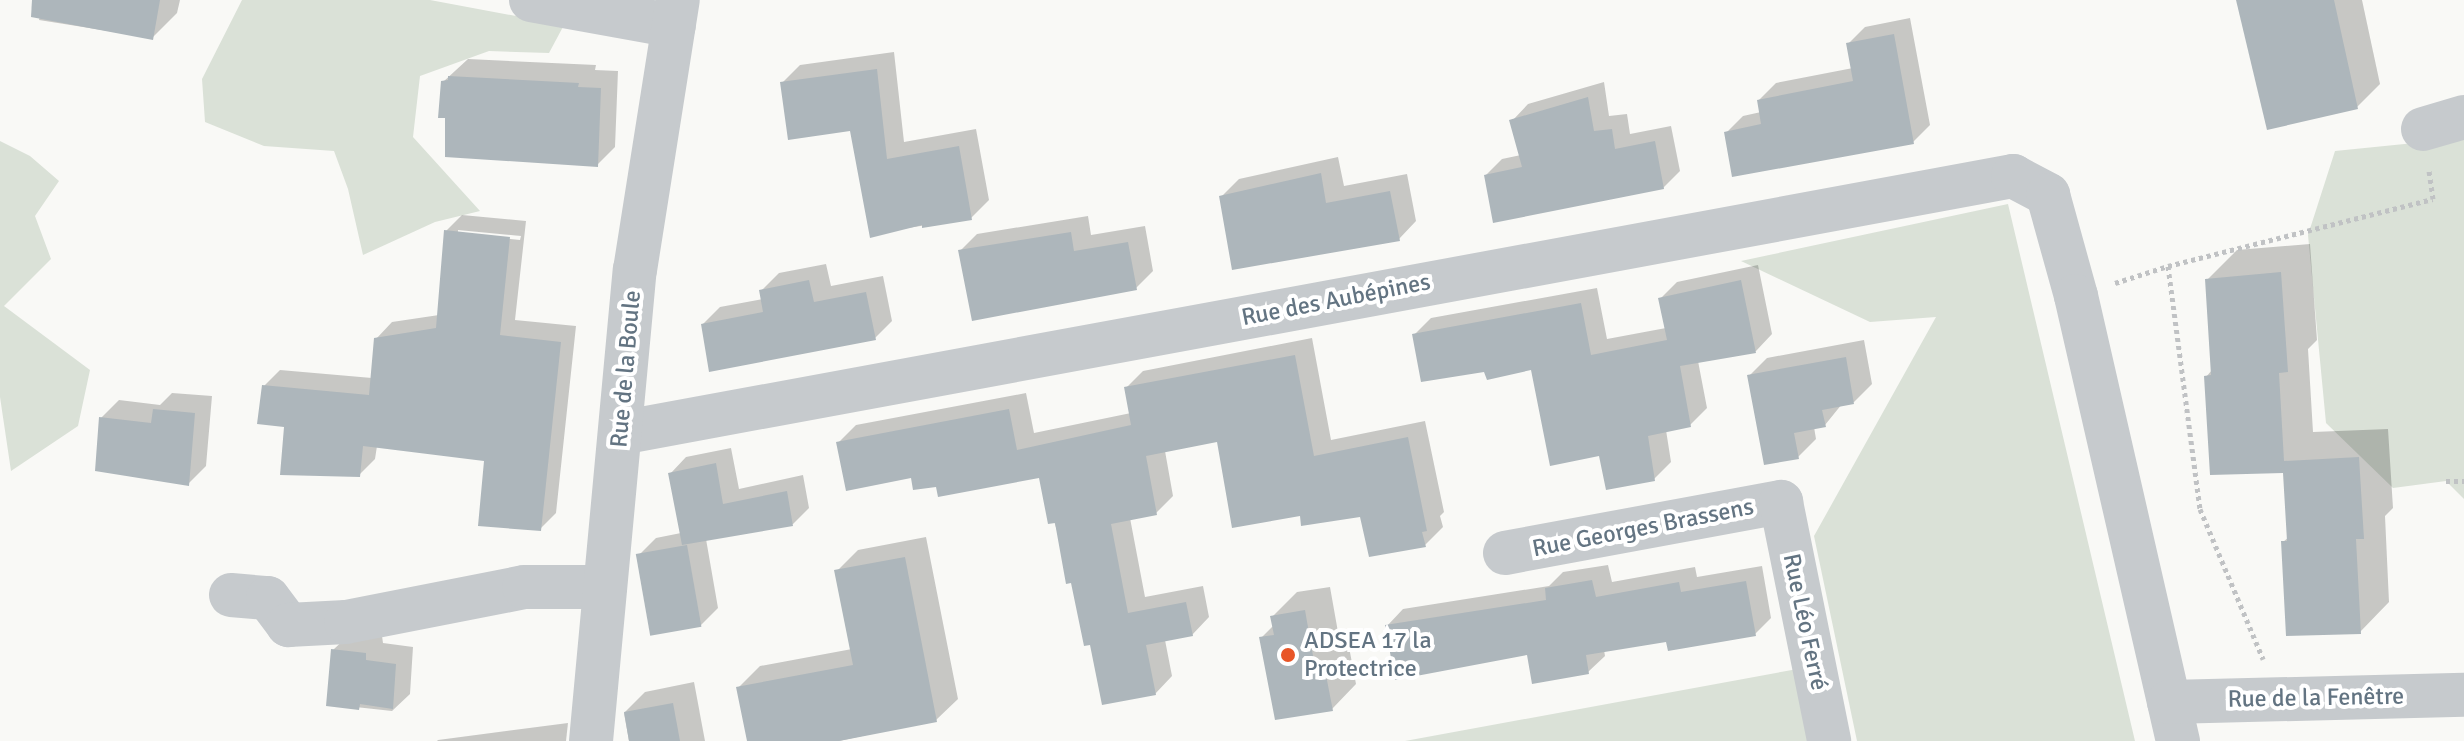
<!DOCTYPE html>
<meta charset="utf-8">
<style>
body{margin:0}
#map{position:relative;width:2464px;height:741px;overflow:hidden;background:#f9f9f6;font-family:Signika,sans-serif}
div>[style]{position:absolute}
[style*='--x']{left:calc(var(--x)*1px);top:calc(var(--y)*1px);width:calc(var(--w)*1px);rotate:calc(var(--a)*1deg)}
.green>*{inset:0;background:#dae1d7}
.shadow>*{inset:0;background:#0003}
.building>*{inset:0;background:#adb6bb;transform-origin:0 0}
.path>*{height:5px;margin-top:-2.5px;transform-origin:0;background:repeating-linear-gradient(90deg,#c0c2c4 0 4px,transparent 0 8px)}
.minor>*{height:44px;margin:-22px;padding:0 22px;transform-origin:22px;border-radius:22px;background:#c6cacd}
.dots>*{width:22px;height:22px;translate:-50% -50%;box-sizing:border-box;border:4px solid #fff;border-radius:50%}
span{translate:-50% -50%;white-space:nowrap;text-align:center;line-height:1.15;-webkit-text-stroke:8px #fff;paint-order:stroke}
.street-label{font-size:24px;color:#637482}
.poi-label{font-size:24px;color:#637482}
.left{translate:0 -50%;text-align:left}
</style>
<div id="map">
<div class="green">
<i style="clip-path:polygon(242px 0,430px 0,564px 25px,549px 53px,489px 51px,420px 76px,413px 137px,480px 211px,435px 222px,363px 255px,348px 189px,334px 151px,264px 146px,205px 122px,202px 79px)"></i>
<i style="clip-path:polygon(2464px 138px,2464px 499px,2446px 481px,2393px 488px,2326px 423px,2308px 235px,2335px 151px)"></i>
<i style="clip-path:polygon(0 141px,30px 156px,59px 181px,35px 216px,51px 259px,4px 306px,90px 370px,78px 426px,11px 471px,0 397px)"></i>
<i style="clip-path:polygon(2008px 204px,2135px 741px,1857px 741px,1814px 536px,1936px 317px,1870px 322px,1741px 261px)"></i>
<i style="clip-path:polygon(1814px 666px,1829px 741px,1405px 741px)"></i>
</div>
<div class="shadow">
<i style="clip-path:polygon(44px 0,180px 0,177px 13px,152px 38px,39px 20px)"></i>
<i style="clip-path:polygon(2238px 0,2362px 0,2380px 84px,2357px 107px)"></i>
<i style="clip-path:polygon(1910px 18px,1930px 125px,1913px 142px,1726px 133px,1743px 116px,1761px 112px,1759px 100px,1776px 83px,1853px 68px,1848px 44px,1865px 27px)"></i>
<i style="clip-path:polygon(894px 52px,904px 142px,976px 129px,989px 200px,971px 218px,870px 234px,851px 129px,782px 83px,800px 65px)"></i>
<i style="clip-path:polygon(468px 59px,596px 65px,595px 70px,618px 71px,615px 147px,597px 165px,447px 117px,443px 82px)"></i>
<i style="clip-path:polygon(1604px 82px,1609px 116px,1627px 114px,1630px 134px,1671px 126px,1680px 171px,1663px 188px,1486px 175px,1502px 159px,1521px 155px,1512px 121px,1528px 104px)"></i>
<i style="clip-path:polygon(1338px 157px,1344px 186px,1407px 174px,1416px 221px,1399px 239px,1221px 197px,1239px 179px)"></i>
<i style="clip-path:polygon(evenodd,462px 215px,526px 221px,515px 320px,576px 326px,556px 513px,540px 529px,486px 459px,377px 446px,375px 459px,359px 475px,286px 425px,264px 386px,280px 370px,372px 378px,376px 339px,392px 322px,439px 315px,446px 231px,462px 215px,458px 230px,521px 236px,520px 240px,458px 234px,458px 230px)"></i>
<i style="clip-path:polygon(1088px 216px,1091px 235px,1145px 226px,1153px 271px,1136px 288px,960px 251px,977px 234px)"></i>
<i style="clip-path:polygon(2310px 244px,2317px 340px,2308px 349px,2313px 432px,2388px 429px,2393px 508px,2385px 516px,2389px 602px,2360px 632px,2283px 542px,2289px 537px,2285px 471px,2206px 377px,2212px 370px,2207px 280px,2237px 250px)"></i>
<i style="clip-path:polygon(826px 264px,831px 286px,883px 276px,892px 321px,875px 338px,703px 324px,720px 307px,763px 299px,762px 290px,779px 273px)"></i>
<i style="clip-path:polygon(1758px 265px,1772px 334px,1756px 351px,1698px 361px,1707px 408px,1690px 425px,1666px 430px,1671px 462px,1654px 479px,1601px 453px,1533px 368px,1414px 335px,1431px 318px,1597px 288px,1607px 339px,1666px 328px,1660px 299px,1677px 282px)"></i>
<i style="clip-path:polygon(1312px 338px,1331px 440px,1425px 421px,1444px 512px,1440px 516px,1443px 527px,1425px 545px,1362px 514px,1302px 514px,1219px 440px,1165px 451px,1173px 496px,1156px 513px,1130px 518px,1145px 597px,1203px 586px,1209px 617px,1192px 635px,1165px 640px,1172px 676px,1155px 694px,1092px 643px,1040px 476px,937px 485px,838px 443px,856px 425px,1026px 393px,1034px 433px,1131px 413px,1126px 388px,1143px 371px)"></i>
<i style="clip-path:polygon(1864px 340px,1872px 384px,1854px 402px,1842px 404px,1825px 425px,1814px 427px,1816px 439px,1798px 457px,1749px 376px,1767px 358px)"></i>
<i style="clip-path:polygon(172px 393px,212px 396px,206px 466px,189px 483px,101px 418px,119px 400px,160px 405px)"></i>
<i style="clip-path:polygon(731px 448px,739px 489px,803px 475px,809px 508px,793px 524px,706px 539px,718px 608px,700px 626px,649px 619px,638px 556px,656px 538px,681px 533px,670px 474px,686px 457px)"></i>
<i style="clip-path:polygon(926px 537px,958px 699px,936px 720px,839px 741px,749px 741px,738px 688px,760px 666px,852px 649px,837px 571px,858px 550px)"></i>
<i style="clip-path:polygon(1608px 565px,1612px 582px,1695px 567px,1697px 577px,1762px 566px,1771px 618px,1755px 634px,1668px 639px,1604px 650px,1605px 656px,1588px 672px,1529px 653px,1387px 626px,1403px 609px,1549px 586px,1563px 572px)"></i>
<i style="clip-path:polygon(1330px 587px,1341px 649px,1349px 647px,1356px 684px,1332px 709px,1261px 638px,1274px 625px,1272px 617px,1297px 592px)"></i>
<i style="clip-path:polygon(351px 633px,382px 636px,383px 643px,413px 647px,410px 694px,392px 711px,328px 704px,333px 650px)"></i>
<i style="clip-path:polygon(694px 682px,705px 741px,629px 741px,624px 713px,645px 692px)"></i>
<i style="clip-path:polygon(568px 723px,566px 741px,437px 741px,438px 740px)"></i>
</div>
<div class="building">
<i style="clip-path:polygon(32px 0,160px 0,153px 40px,31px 17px)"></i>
<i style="clip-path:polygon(2236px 0,2334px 0,2358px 109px,2267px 130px)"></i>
<i style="clip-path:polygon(1894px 34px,1914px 144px,1732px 177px,1724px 132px,1761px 124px,1757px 100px,1853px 81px,1846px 43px)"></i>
<i style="clip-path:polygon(877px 69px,887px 159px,959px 146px,972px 220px,922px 228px,922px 225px,870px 238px,850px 131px,788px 140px,780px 82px)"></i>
<i style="clip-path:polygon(448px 76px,579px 83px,578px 87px,601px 88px,598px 167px,445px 157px,445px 118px,438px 118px,441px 81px,448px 80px)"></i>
<i style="clip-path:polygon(1588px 97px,1594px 131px,1612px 129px,1615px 149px,1655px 141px,1664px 189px,1493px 223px,1484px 175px,1522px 167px,1509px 120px)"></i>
<i style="clip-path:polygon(1321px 173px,1326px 203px,1390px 191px,1400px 241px,1232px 270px,1219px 196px)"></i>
<i style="clip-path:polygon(444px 230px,510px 237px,500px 335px,561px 342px,541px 531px,478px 526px,484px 461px,363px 446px,360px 477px,280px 475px,284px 427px,257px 424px,262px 385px,369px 395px,374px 338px,436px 328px)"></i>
<i style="clip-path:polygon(1071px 232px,1074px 251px,1128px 242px,1137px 290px,972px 321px,958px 250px)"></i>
<i style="clip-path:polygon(2281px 272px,2288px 372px,2279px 373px,2284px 461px,2359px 457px,2364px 539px,2356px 539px,2361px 634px,2286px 636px,2281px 541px,2287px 541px,2283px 473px,2210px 475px,2204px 376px,2211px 375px,2205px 279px)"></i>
<i style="clip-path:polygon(809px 280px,814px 302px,866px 292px,876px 340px,709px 372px,701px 324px,763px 312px,759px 290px)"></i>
<i style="clip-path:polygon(1741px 280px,1756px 353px,1680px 366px,1691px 427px,1648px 436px,1655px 481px,1606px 490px,1599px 456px,1550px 466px,1531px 370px,1487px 380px,1484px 372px,1421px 382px,1412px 334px,1581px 303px,1591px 355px,1667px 340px,1658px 298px)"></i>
<i style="clip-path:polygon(1295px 355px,1314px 456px,1408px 437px,1427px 531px,1422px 532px,1426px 547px,1369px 557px,1360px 517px,1301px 526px,1300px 516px,1232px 528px,1217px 442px,1146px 456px,1157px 515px,1111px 524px,1128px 613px,1186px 602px,1193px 636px,1146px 645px,1156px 695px,1102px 705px,1090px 645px,1084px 646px,1071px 583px,1066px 584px,1055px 523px,1048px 524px,1039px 478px,938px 497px,936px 487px,913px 490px,911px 478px,846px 491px,836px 442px,1009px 409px,1017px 450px,1131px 425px,1124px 387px)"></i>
<i style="clip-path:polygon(1846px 357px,1854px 404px,1822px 410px,1826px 427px,1794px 433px,1799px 459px,1764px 465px,1747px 375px)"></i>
<i style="clip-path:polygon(153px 409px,195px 413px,189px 486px,95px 471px,99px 417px,151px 423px)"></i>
<i style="clip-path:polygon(716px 463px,723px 504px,787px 491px,793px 526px,682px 545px,668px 473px)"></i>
<i style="left:687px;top:545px;width:83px;height:52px;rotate:80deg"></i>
<i style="clip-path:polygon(905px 557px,937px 722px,839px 741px,747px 741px,736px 687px,853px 665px,834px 570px)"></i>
<i style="clip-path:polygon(1592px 580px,1596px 597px,1679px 582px,1681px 592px,1746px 581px,1756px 636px,1668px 651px,1666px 642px,1586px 655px,1589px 674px,1532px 684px,1527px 655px,1395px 680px,1385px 625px,1546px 600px,1545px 588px)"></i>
<i style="clip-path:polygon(1305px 610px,1316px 673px,1325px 670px,1333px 711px,1275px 720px,1259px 637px,1274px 635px,1270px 616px)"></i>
<i style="clip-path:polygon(331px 649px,366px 653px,366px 660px,396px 664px,393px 709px,360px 704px,359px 710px,326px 706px)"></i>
<i style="clip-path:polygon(673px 703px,680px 741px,629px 741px,624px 712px)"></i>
</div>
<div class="path">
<i style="--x:2168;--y:266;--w:245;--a:82.5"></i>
<i style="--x:2200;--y:509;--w:163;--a:67.2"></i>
<i style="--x:2115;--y:283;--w:56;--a:-17.8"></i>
<i style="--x:2168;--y:266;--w:273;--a:-14.2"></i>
<i style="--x:2433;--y:199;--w:29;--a:-98"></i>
<i style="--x:2446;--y:481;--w:18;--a:0"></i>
</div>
<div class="minor">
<i style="--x:531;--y:0;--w:145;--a:10.3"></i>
<i style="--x:2423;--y:129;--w:43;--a:-16.3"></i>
<i style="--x:620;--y:433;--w:1417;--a:-10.45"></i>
<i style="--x:2013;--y:176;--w:40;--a:28"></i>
<i style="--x:2048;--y:195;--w:105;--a:74.5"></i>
<i style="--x:2076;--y:296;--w:457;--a:77.1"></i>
<i style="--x:1505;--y:553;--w:281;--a:-10.5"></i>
<i style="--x:1781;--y:502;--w:244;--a:78.6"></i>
<i style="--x:231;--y:595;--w:37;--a:5"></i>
<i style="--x:268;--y:598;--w:34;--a:53"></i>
<i style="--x:288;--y:625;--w:58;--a:-3"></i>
<i style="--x:346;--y:622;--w:181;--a:-11.1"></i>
<i style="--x:524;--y:587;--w:81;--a:0"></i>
<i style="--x:2169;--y:702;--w:295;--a:-1.4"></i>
<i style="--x:591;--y:741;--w:473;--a:-84.7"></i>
<i style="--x:635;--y:270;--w:273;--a:-81"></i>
</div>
<div class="dots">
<i style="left:1288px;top:655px;background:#e85527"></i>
</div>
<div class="street-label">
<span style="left:1336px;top:300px;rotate:-11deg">Rue des Aubépines</span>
<span style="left:626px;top:369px;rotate:-85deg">Rue de la Boule</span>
<span style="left:1643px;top:528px;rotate:-11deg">Rue Georges Brassens</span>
<span style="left:1805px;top:622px;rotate:78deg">Rue Léo Ferré</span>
<span style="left:2316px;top:698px;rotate:-1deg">Rue de la Fenêtre</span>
</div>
<div class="poi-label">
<span class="left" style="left:1304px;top:655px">ADSEA 17 la<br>Protectrice</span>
</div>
</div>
